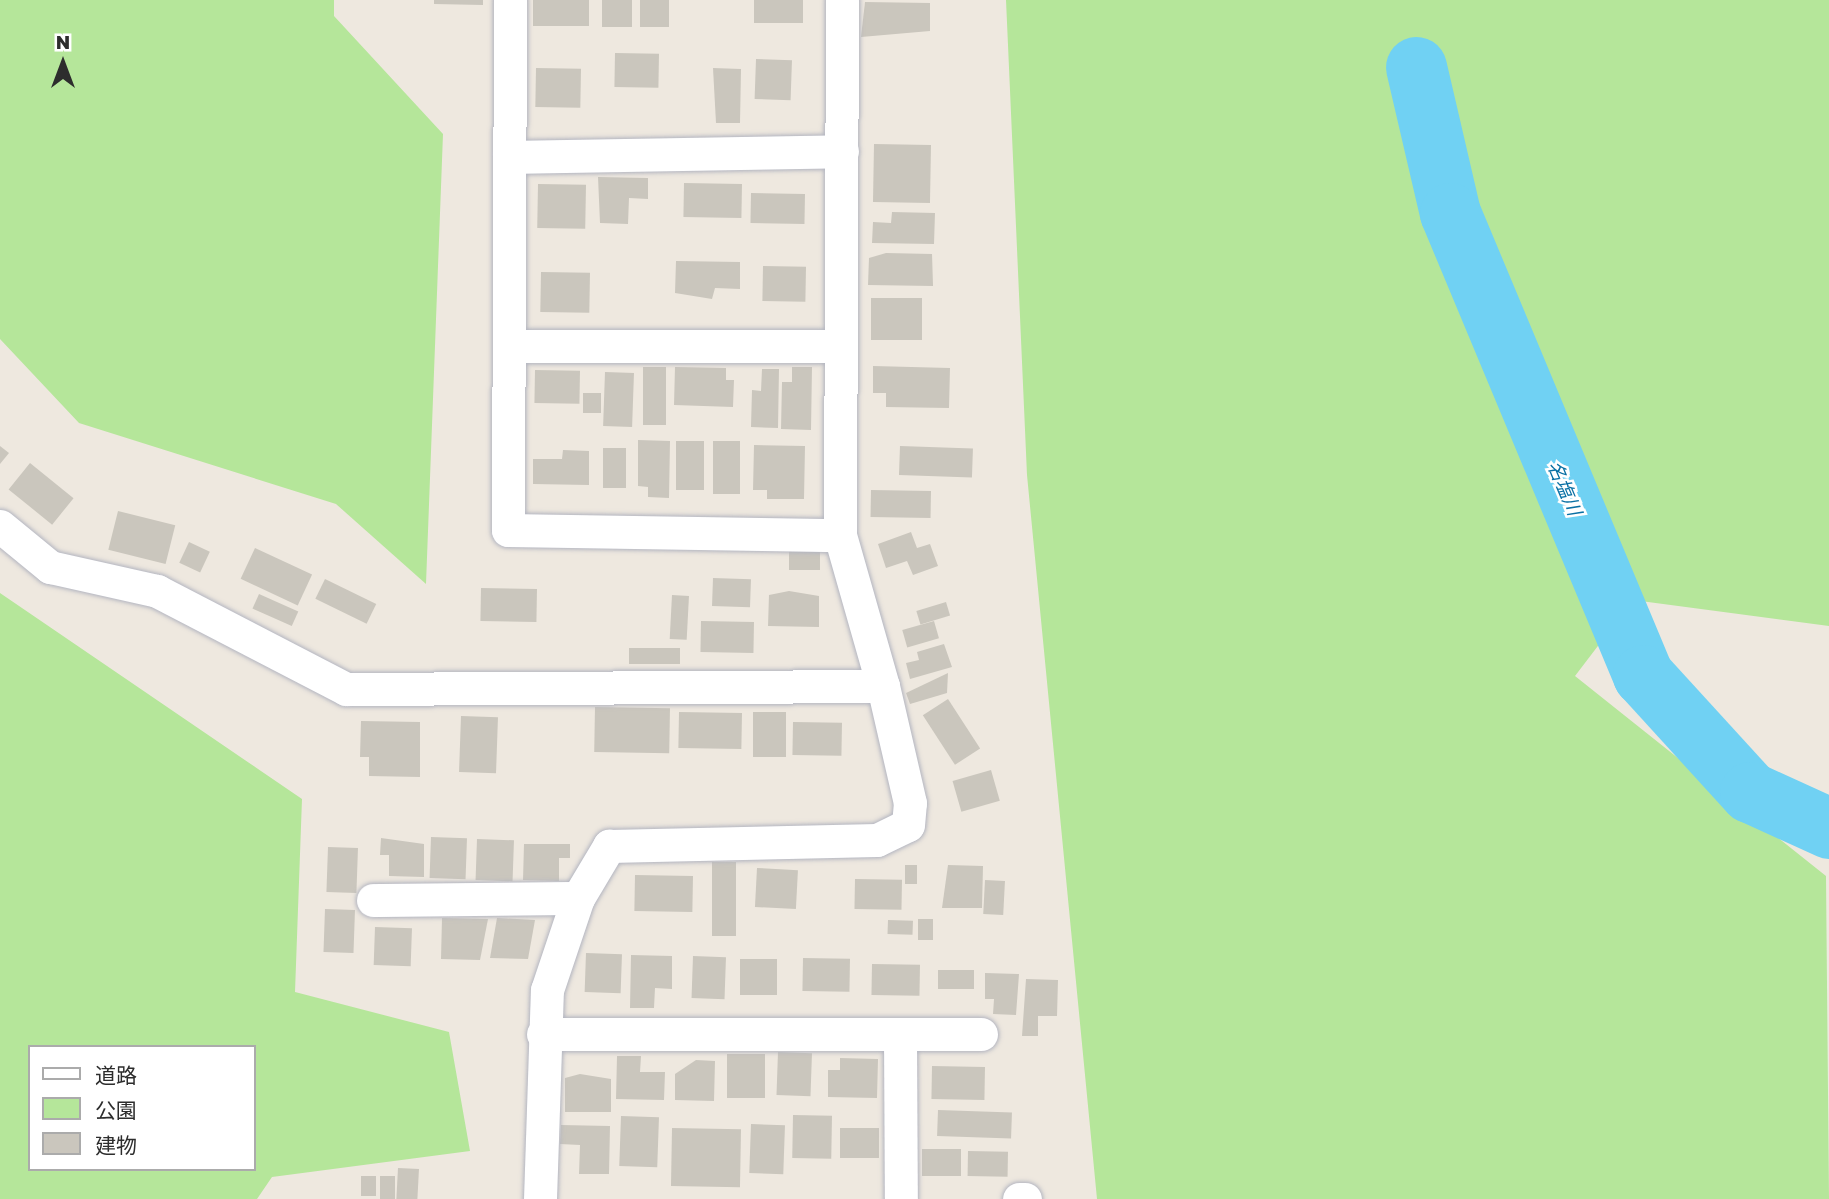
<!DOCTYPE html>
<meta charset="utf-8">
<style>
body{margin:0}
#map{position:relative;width:1829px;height:1199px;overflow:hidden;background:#eee8df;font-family:"Golos Text","Noto Sans JP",sans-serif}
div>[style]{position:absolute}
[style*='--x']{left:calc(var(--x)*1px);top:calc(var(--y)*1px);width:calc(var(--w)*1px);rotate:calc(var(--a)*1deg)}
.green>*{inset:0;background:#b5e69a}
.river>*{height:61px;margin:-30.5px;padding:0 30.5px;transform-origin:30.5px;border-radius:30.5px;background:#70d1f3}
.building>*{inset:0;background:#cac6bd;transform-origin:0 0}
.roads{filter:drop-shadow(0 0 2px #b3b5c0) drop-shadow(0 0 2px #b3b5c0)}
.minor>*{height:33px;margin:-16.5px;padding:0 16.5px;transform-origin:16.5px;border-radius:16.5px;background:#fff}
span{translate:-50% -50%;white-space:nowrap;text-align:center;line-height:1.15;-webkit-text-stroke:5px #fff;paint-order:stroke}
.water-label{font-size:19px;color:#0970a4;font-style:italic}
.legend{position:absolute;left:28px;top:1045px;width:228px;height:126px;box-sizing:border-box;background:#fff;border:2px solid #ababab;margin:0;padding:9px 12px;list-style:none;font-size:21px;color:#2d2d2d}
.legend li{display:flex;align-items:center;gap:14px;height:35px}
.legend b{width:35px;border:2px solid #ababab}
.north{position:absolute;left:28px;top:28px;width:70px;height:70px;-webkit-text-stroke:5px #fff;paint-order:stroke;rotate:0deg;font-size:19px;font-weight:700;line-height:28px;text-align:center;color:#2d2d2d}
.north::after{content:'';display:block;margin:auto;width:24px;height:32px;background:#2d2d2d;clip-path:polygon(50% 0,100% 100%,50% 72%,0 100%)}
</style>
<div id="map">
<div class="green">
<i style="clip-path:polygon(0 0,334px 0,334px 16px,443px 134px,426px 584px,336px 504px,79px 423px,0 339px)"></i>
<i style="clip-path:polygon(1006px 0,1829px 0,1829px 626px,1633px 600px,1575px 676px,1826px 876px,1829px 1199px,1097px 1199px,1027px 475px)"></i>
<i style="clip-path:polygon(evenodd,0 593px,302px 799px,295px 992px,449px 1032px,470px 1151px,272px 1177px,257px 1199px,0 1199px,0 593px,30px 1047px,254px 1047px,254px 1169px,30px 1169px,30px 1047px)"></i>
</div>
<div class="river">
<i style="--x:1416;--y:67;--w:150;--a:76.9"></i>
<i style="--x:1450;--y:213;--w:501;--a:67.33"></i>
<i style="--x:1643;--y:675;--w:159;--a:47.6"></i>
<i style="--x:1750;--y:792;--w:87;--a:24.5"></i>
</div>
<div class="building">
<i style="clip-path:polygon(434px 0,483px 0,483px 5px,434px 4px)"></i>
<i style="left:533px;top:0;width:56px;height:26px"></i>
<i style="left:602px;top:0;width:30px;height:27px"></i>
<i style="left:640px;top:0;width:29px;height:27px"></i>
<i style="left:754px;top:0;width:49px;height:23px"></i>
<i style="clip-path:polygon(865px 2px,930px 3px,930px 31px,861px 37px)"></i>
<i style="left:615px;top:53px;width:44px;height:34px;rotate:1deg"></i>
<i style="left:756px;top:59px;width:36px;height:40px;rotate:2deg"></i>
<i style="left:536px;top:68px;width:45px;height:39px;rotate:1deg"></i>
<i style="clip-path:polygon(713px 68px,741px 69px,740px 123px,716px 123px)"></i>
<i style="left:874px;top:144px;width:57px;height:58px;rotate:1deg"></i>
<i style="clip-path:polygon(598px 177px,648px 178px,648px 199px,629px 198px,628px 224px,600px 223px)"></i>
<i style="left:684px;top:183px;width:58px;height:34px;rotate:1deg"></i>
<i style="left:538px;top:184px;width:48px;height:44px;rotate:1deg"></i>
<i style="left:751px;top:193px;width:54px;height:30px;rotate:1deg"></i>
<i style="clip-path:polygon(892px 212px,935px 213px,934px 244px,872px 243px,873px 222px,891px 223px)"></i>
<i style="clip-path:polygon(886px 253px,932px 254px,933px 286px,868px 285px,869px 258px)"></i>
<i style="clip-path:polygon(676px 261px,740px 262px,740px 289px,715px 288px,712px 299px,675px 293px)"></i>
<i style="left:763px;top:266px;width:43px;height:35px;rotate:1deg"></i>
<i style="left:541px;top:272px;width:49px;height:40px;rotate:1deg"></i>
<i style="left:871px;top:298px;width:51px;height:42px"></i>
<i style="clip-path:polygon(873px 366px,950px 368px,949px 408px,886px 407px,886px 393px,873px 393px)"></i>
<i style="left:643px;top:367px;width:23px;height:58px"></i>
<i style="clip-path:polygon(675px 367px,726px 368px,726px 380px,734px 380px,733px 407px,674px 405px)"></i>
<i style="clip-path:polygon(792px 367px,812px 367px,811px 430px,781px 429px,782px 382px,792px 382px)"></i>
<i style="clip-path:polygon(762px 369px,779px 369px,778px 428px,751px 427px,752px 390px,761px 391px)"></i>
<i style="left:535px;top:370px;width:45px;height:33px;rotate:1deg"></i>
<i style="left:605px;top:372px;width:29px;height:54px;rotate:2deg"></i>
<i style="left:583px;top:393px;width:18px;height:20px"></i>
<i style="clip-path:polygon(638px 440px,670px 441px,669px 498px,648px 497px,648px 487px,638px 486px)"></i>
<i style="left:676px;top:441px;width:28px;height:49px"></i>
<i style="left:713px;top:441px;width:27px;height:53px"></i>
<i style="clip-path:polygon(754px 445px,805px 446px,804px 499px,767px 499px,767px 490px,753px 490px)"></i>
<i style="clip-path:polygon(0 446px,9px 453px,0 464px)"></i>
<i style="left:900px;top:446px;width:73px;height:29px;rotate:2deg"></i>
<i style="left:603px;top:448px;width:23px;height:40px"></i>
<i style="clip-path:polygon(563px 450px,589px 451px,589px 485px,533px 484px,533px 459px,562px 459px)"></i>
<i style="left:30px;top:463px;width:56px;height:34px;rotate:39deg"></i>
<i style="left:871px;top:490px;width:60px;height:27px;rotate:1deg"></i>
<i style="left:118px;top:511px;width:59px;height:40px;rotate:14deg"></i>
<i style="clip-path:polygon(911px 532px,917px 548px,930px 544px,938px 566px,913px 575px,907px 561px,886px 568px,878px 544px)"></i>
<i style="left:189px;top:542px;width:23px;height:23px;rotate:25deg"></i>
<i style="left:255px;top:548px;width:63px;height:34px;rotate:25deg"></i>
<i style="left:789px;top:549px;width:31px;height:21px"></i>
<i style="left:713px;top:578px;width:38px;height:28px;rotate:2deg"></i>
<i style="left:325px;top:579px;width:57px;height:22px;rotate:26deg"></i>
<i style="left:481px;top:588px;width:56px;height:33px;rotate:1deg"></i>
<i style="clip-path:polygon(789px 591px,819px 596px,819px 627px,768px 626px,769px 595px)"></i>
<i style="left:259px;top:594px;width:43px;height:16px;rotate:24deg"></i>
<i style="left:672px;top:595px;width:17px;height:44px;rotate:3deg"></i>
<i style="left:946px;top:602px;width:14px;height:31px;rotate:73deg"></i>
<i style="left:701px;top:621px;width:53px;height:31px;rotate:1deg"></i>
<i style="left:934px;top:621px;width:18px;height:33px;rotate:74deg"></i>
<i style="clip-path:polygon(944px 644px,952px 667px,910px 679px,906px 663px,919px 660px,917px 652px)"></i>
<i style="left:629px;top:648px;width:51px;height:16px"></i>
<i style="clip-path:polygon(948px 673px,947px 693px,910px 704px,906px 693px)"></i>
<i style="left:948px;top:699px;width:59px;height:30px;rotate:57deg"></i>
<i style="left:595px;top:707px;width:75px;height:45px;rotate:1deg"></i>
<i style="left:679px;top:712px;width:63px;height:36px;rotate:1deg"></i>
<i style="left:753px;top:712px;width:33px;height:45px"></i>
<i style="left:461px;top:716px;width:37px;height:56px;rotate:2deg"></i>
<i style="clip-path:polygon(361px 721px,420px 722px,420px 777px,369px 776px,369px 757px,360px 757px)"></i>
<i style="left:793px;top:722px;width:49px;height:33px;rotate:1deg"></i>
<i style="left:991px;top:770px;width:32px;height:40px;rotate:74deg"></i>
<i style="left:431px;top:837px;width:36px;height:41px;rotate:2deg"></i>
<i style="clip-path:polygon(381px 838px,424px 844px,424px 877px,389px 876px,389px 855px,380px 855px)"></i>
<i style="left:477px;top:839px;width:37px;height:41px;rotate:2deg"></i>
<i style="clip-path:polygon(524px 844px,570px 844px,570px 858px,559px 858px,559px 881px,523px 880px)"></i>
<i style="left:328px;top:847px;width:30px;height:45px;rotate:2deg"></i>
<i style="left:712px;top:862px;width:24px;height:74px"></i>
<i style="left:905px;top:865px;width:12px;height:19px"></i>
<i style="clip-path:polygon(948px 865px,983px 866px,982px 908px,942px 908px)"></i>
<i style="left:757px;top:868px;width:41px;height:39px;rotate:3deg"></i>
<i style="left:635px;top:875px;width:58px;height:36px;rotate:1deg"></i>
<i style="left:855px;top:879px;width:47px;height:30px;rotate:1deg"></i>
<i style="left:985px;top:880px;width:20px;height:34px;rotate:3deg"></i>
<i style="left:325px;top:909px;width:30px;height:43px;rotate:2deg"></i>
<i style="clip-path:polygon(442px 918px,488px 919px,480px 960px,441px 959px)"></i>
<i style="clip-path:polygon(497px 918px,535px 920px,528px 959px,490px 958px)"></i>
<i style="left:918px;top:919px;width:15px;height:21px"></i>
<i style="left:888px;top:920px;width:25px;height:14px;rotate:2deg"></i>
<i style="left:375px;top:927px;width:37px;height:38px;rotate:2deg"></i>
<i style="left:586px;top:953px;width:36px;height:39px;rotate:2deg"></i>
<i style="clip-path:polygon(631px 955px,672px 956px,672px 989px,655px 988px,654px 1008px,630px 1008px)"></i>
<i style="left:693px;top:956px;width:33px;height:42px;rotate:2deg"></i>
<i style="left:803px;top:958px;width:47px;height:33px;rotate:1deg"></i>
<i style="left:740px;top:959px;width:37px;height:36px"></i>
<i style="left:872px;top:964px;width:48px;height:31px;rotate:1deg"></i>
<i style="left:938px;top:970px;width:36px;height:19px"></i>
<i style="clip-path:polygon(985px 973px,1019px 974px,1016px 1015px,993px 1014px,994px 999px,985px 999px)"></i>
<i style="clip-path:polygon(1026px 979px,1058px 980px,1057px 1016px,1038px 1016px,1038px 1036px,1022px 1036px)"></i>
<i style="left:778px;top:1052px;width:34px;height:43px;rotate:2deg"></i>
<i style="left:727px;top:1054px;width:38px;height:44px"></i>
<i style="clip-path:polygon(617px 1056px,641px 1056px,640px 1072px,665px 1072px,664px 1100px,616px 1099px)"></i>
<i style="clip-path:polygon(840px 1058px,878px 1059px,877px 1098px,828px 1097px,828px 1070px,840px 1070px)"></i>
<i style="clip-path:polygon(696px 1060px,715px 1061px,714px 1101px,675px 1100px,675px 1074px)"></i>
<i style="left:932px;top:1066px;width:53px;height:33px;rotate:1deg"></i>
<i style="clip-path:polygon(580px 1074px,611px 1079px,611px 1112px,565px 1112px,565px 1078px)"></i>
<i style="left:938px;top:1110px;width:74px;height:26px;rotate:2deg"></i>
<i style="left:793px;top:1115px;width:39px;height:43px;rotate:1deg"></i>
<i style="left:621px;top:1116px;width:38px;height:50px;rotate:2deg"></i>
<i style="left:751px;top:1124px;width:34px;height:49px;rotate:2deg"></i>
<i style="clip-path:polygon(561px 1125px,610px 1126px,609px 1174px,579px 1174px,580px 1145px,560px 1144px)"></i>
<i style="left:672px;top:1128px;width:69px;height:58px;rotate:1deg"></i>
<i style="left:840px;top:1128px;width:39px;height:30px"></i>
<i style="left:922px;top:1149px;width:39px;height:27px"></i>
<i style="left:968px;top:1151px;width:40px;height:25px;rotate:1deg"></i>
<i style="left:398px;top:1168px;width:21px;height:31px;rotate:3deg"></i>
<i style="left:361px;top:1176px;width:15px;height:20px"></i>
<i style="left:380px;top:1176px;width:15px;height:23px"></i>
</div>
<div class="roads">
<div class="minor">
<i style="--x:510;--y:0;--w:530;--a:90.22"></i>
<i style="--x:508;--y:530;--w:332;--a:0.9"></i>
<i style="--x:509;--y:157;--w:333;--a:-1"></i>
<i style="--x:509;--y:346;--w:332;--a:0"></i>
<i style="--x:0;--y:526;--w:65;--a:39.4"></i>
<i style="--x:50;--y:567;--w:110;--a:12.6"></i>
<i style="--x:157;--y:591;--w:213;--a:27.4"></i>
<i style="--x:346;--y:689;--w:537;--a:-0.32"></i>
<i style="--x:373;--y:900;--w:205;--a:-0.6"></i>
<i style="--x:543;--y:1034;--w:438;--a:0"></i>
<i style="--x:900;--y:1034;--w:165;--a:89.7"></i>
<i style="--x:540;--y:1199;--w:209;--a:-88.1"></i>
<i style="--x:547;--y:990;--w:97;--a:-71.4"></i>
<i style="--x:578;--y:898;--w:61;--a:-59.2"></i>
<i style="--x:609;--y:846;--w:268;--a:-1.3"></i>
<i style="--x:877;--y:840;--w:34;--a:-26"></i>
<i style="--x:908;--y:825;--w:22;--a:-85"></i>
<i style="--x:910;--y:803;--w:120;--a:-103"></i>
<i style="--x:883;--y:686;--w:157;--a:-105.9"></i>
<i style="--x:840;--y:535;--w:535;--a:-89.79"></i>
<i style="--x:1019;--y:1199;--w:6;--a:0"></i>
</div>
</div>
<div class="water-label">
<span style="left:1565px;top:488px;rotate:67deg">名塩川</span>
</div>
<ul class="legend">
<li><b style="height:9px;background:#fff"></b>道路</li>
<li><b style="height:19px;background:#b5e69a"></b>公園</li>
<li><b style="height:19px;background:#cac6bd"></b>建物</li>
</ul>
<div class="north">N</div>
</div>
